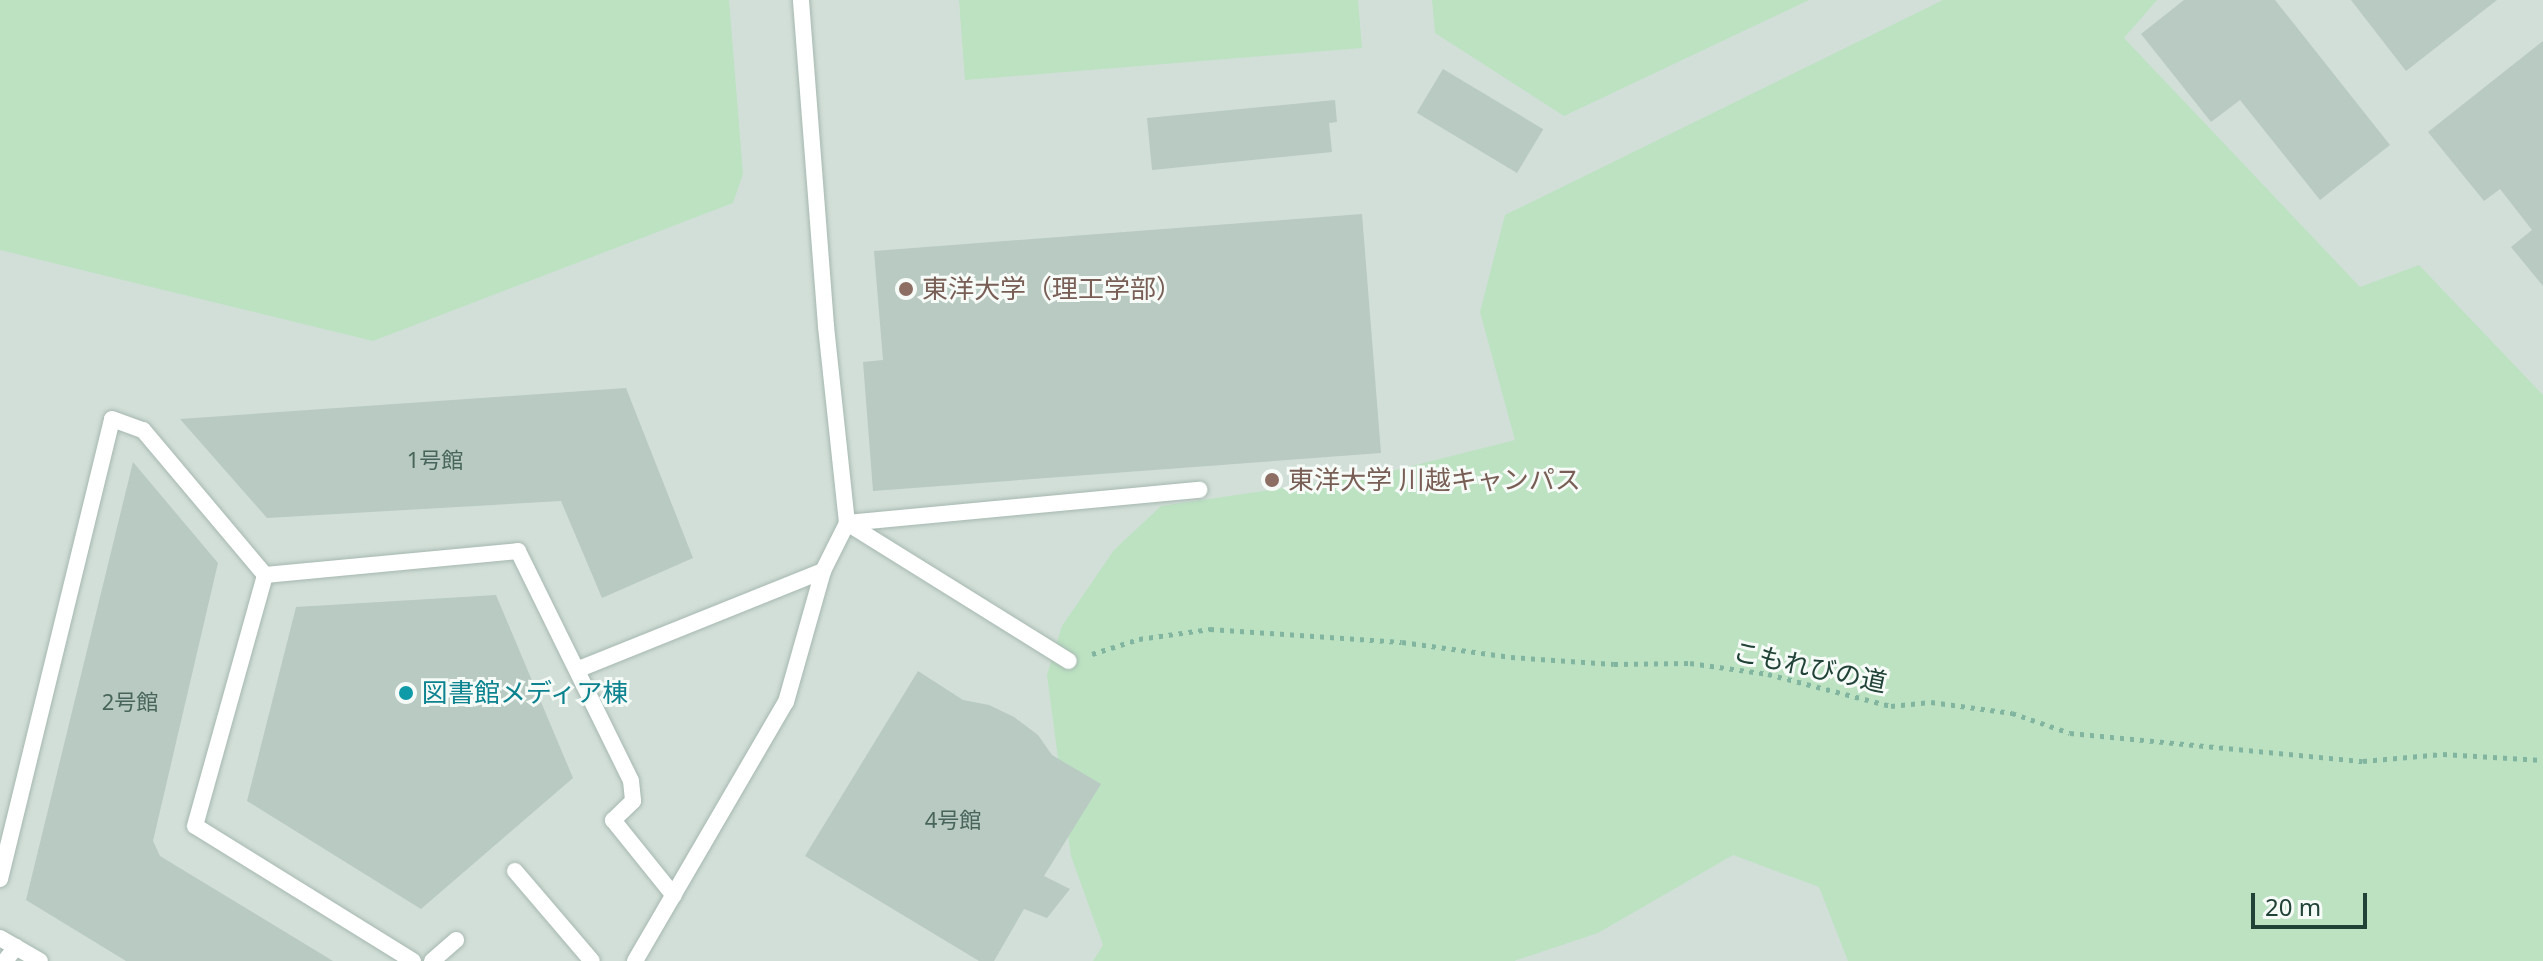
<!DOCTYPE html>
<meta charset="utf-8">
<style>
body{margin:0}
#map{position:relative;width:2543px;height:961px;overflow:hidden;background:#e4efe9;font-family:"Noto Sans","Noto Sans JP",sans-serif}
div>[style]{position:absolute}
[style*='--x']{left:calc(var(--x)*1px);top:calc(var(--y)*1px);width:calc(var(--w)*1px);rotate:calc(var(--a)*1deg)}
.built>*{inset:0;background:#d2dfd8;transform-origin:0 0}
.green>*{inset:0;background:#bce2c2}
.building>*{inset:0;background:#b9cac2;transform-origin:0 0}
.path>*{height:5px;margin-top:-2.5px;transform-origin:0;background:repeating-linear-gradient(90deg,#82b5a0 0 4px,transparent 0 10px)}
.roads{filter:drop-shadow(0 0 2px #a6b8b0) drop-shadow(0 0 2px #a6b8b0)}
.lane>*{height:16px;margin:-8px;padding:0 8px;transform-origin:8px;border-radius:8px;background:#fff}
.dots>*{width:22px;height:22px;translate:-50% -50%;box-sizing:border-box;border:4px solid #f6fbf8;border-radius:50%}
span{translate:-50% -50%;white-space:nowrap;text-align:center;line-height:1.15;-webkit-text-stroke:6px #f6fbf8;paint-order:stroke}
.number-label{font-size:22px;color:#47655a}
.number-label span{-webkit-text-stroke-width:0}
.education-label{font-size:26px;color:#785e54}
.left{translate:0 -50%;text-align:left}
.street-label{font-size:26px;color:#214337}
.culture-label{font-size:26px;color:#0d838f}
.scale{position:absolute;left:2251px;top:893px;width:116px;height:36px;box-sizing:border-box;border:4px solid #214337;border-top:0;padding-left:10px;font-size:24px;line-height:28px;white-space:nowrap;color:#214337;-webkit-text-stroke:6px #f6fbf8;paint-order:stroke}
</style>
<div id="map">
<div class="built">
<i style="left:0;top:0;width:2543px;height:961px"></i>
</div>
<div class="green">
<i style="clip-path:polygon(0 0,729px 0,743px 174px,733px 203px,373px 341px,0 250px)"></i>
<i style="clip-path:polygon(959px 0,1358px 0,1362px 48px,965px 80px)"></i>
<i style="clip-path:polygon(1432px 0,1809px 0,1564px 116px,1435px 33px)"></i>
<i style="clip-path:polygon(1943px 0,2157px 0,2124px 38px,2360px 287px,2419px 265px,2543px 395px,2543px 961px,1848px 961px,1819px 887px,1733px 855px,1598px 933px,1514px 961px,1093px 961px,1103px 945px,1071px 856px,1047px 675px,1062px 626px,1114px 550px,1161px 506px,1380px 474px,1515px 440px,1480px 312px,1505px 215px)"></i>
</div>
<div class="building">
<i style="clip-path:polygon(2184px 0,2275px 0,2390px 145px,2320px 200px,2240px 100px,2211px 122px,2141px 34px)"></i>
<i style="clip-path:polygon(2351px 0,2497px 0,2406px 71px)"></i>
<i style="clip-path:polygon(2543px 41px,2543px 286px,2511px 247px,2532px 230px,2500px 189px,2484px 201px,2428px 132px)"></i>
<i style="left:1443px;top:69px;width:117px;height:51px;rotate:31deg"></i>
<i style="clip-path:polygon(1335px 100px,1337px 122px,1329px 123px,1332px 152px,1152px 170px,1147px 118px)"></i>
<i style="clip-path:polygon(1362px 214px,1381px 453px,873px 491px,863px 362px,883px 360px,874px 251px)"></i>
<i style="clip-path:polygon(626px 388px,693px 558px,602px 598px,561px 501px,267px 518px,180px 419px)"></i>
<i style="clip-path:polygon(133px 462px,218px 563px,153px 841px,160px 856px,333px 961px,126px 961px,26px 900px)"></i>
<i style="clip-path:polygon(496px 595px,573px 778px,421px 909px,247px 801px,296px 607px)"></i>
<i style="clip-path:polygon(918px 671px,963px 700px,989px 705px,1014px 717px,1038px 735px,1052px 755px,1101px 784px,1044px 876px,1070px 889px,1047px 918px,1024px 909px,994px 961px,979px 961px,805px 856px)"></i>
</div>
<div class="path">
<i style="--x:1092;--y:654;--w:49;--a:-17.7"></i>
<i style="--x:1139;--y:639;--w:72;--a:-8"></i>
<i style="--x:1210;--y:629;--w:192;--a:3.9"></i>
<i style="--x:1402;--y:642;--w:110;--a:7.8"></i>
<i style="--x:1511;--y:657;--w:103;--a:3.9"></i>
<i style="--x:1614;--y:664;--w:76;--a:-0.8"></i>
<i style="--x:1690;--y:663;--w:79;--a:8"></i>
<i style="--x:1768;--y:674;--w:127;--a:14.6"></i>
<i style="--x:1891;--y:706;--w:40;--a:-5.7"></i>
<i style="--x:1931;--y:702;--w:82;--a:7.7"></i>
<i style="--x:2012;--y:713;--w:61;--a:19"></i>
<i style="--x:2070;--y:733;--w:294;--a:5.5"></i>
<i style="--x:2363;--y:761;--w:80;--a:-5"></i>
<i style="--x:2443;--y:754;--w:100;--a:3.4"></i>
</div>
<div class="roads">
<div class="lane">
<i style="--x:847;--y:523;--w:354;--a:-5.4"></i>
<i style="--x:847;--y:523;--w:261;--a:31.9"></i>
<i style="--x:579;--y:669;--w:263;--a:-21.9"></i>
<i style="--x:515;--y:871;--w:118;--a:49.5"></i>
<i style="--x:0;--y:879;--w:473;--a:-76.3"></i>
<i style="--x:112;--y:419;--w:33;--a:20"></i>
<i style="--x:143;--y:430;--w:189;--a:49.9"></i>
<i style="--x:0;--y:938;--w:46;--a:29.9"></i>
<i style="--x:5;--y:961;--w:18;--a:-52"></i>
<i style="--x:413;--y:961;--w:256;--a:-148.2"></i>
<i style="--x:195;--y:826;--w:261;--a:-74.4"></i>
<i style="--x:265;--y:575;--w:254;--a:-5.4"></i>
<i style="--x:518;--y:551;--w:256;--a:63.8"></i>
<i style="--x:631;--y:781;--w:20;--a:84"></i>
<i style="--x:633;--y:801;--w:28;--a:136"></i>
<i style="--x:613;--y:820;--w:97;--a:51.2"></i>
<i style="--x:432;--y:961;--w:32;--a:-41"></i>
<i style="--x:635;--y:961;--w:300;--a:-59.8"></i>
<i style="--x:786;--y:702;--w:136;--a:-74.2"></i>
<i style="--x:823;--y:571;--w:54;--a:-63.4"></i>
<i style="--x:847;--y:523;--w:198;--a:-96.1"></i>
<i style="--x:826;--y:326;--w:327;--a:-94.4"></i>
</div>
</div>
<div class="dots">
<i style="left:906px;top:289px;background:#8d6e63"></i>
<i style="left:1272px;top:480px;background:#8d6e63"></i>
<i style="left:406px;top:693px;background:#0f9aa8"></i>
</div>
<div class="number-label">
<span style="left:435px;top:460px">1号館</span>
<span style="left:130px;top:702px">2号館</span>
<span style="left:953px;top:820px">4号館</span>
</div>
<div class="education-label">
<span class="left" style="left:922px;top:289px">東洋大学（理工学部）</span>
<span class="left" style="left:1288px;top:480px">東洋大学 川越キャンパス</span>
</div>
<div class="street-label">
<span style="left:1810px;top:667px;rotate:12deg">こもれびの道</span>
</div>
<div class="culture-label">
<span class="left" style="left:422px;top:693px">図書館メディア棟</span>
</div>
<div class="scale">20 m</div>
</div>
